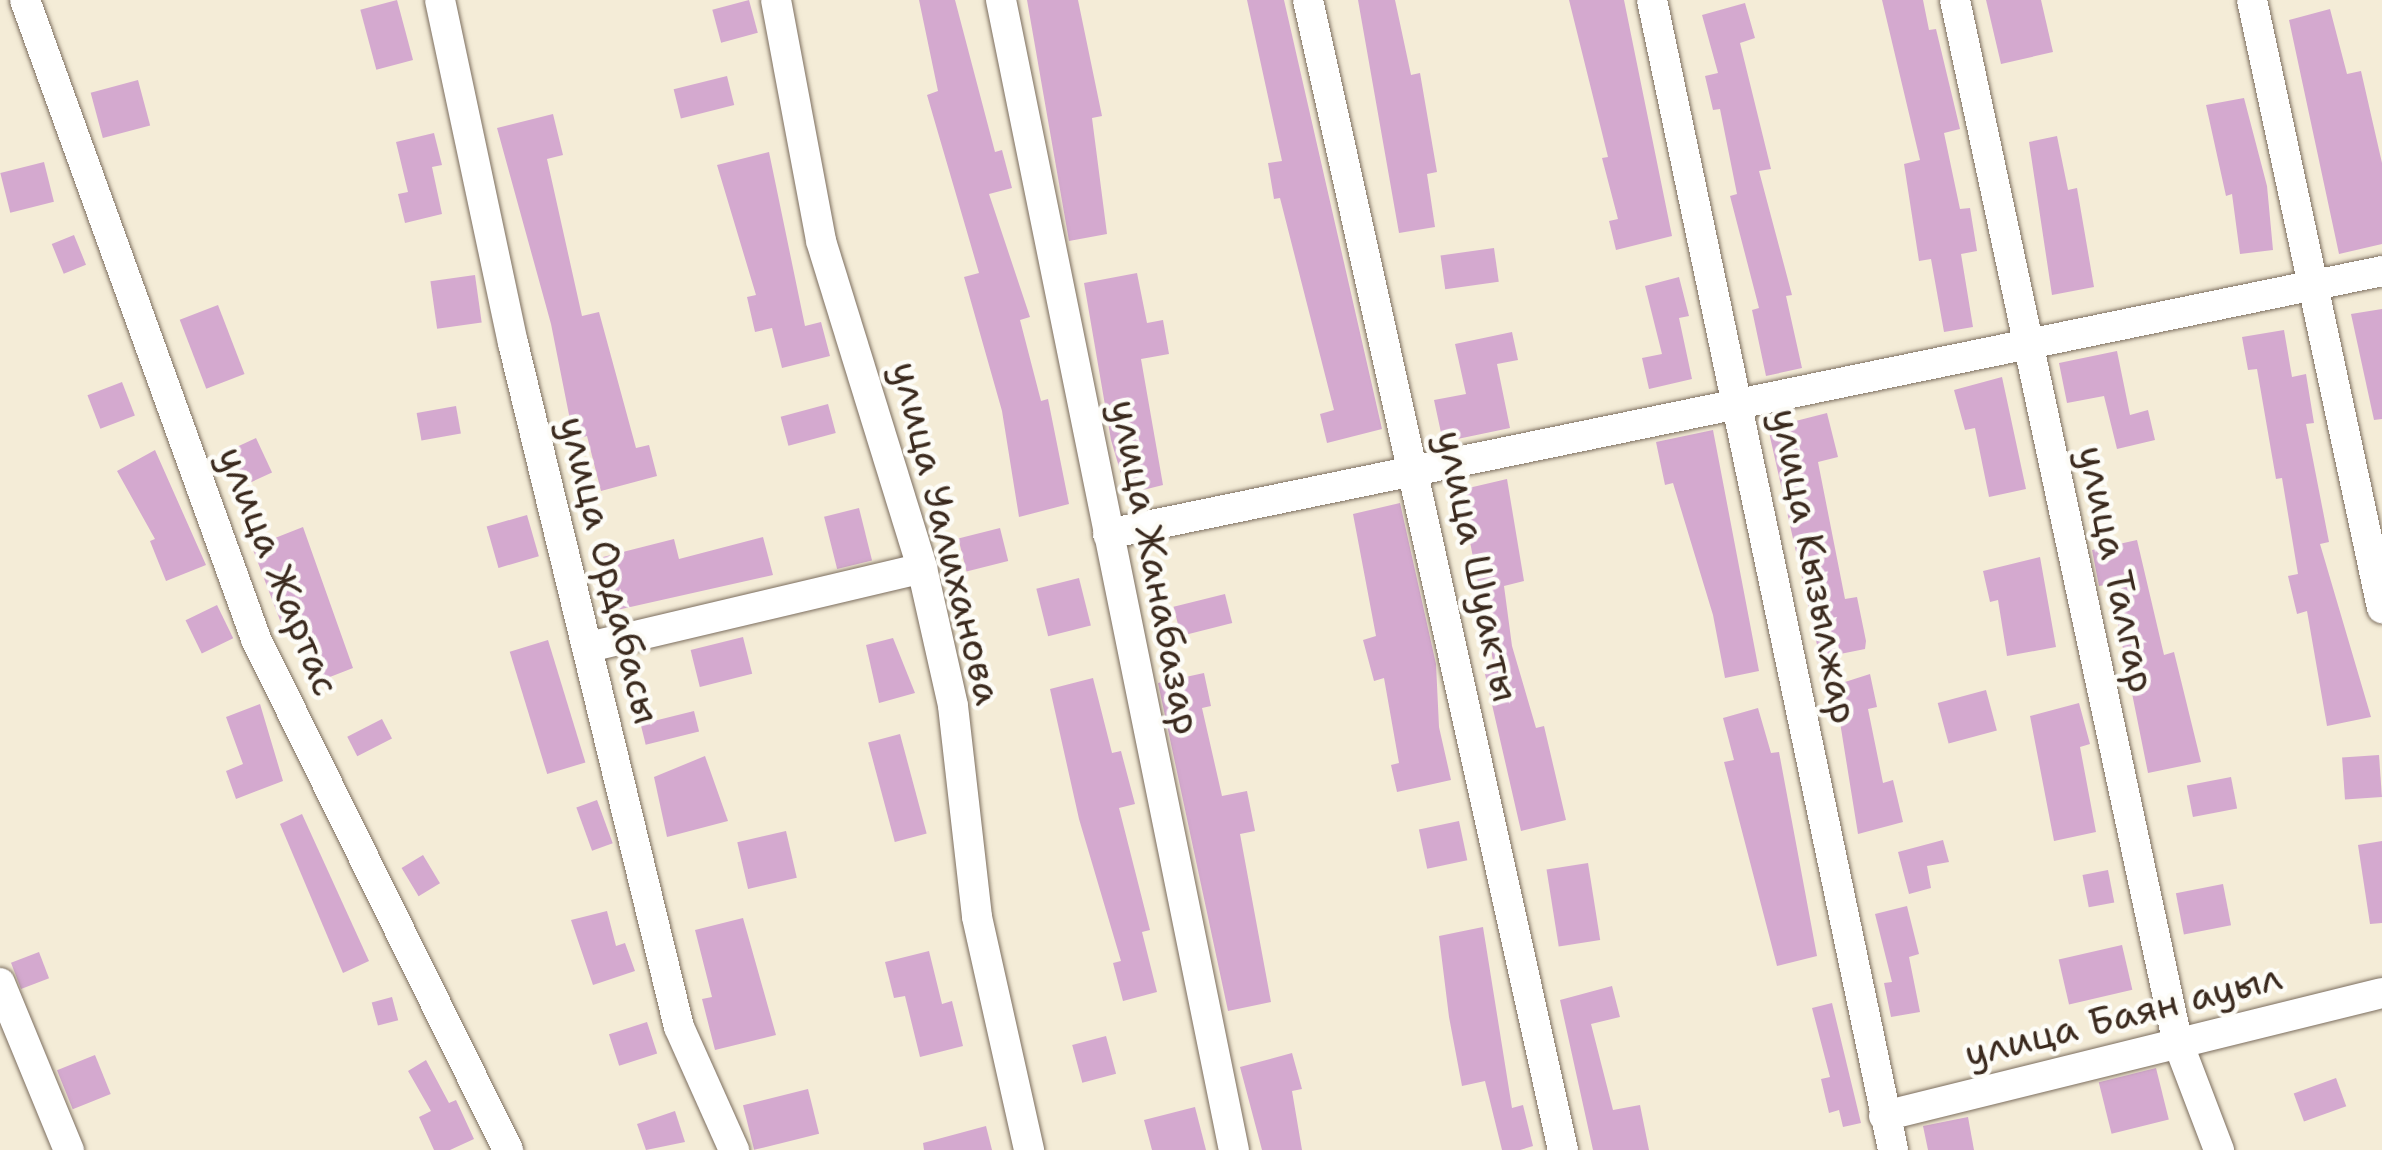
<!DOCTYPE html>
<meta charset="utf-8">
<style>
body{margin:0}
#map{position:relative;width:2382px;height:1150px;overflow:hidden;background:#f4ecd7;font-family:"Shantell Sans",sans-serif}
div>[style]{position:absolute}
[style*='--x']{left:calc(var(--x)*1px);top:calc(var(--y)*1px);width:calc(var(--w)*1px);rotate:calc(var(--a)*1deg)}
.building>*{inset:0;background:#d4a9cf;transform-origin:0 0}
.roads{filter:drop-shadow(0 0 2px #7c6e5f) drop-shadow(0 0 2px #7c6e5f)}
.minor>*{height:30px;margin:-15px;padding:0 15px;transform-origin:15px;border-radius:15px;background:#fff}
span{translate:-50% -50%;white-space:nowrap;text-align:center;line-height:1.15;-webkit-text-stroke:9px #fdfcf7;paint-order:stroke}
.street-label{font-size:38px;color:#3b2a1e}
</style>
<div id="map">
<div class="building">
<i style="left:397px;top:0;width:62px;height:38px;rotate:75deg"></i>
<i style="left:749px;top:0;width:34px;height:38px;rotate:75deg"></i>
<i style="clip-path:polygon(919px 0,955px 0,995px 152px,1002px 150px,1012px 188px,989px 194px,1030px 317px,1020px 320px,1041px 401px,1048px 399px,1069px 504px,1019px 517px,1002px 411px,964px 277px,979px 273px,927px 95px,938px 91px)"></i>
<i style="clip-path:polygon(1027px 0,1078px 0,1102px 116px,1092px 118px,1107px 234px,1069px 241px)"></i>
<i style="clip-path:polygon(1247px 0,1284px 0,1382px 429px,1327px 443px,1320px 414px,1334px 410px,1280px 198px,1274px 199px,1268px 163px,1282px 161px)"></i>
<i style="clip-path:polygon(1358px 0,1395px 0,1411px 75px,1420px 73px,1437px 172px,1427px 174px,1435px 227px,1399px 233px)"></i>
<i style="clip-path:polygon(1569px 0,1624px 0,1672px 236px,1616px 250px,1609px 221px,1618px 219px,1602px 158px,1608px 157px)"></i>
<i style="clip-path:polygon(1882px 0,1923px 0,1929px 30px,1936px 29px,1960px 129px,1944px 133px,1960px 209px,1970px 208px,1977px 251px,1961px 254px,1973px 327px,1944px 332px,1931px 259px,1919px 261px,1904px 164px,1920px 160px)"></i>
<i style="clip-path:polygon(1986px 0,2041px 0,2053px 52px,2001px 64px)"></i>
<i style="clip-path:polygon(1745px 3px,1755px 38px,1740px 43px,1771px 169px,1759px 171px,1792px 295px,1786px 296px,1802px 368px,1766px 376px,1752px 310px,1759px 308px,1730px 196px,1737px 194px,1720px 109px,1713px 110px,1705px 76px,1718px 73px,1702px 15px)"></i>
<i style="clip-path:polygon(2330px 9px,2347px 74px,2361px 71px,2382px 163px,2382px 244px,2339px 254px,2289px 20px)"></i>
<i style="left:727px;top:76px;width:30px;height:55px;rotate:76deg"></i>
<i style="left:138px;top:80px;width:47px;height:49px;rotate:75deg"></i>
<i style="clip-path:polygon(2244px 98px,2267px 186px,2273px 250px,2240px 254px,2232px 194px,2226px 196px,2206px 105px)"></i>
<i style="clip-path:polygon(553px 114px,563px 155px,547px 159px,582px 316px,599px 312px,636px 448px,649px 445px,657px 476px,601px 491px,587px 436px,574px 440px,551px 324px,497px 128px)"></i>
<i style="clip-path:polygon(434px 133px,442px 165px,432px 167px,442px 214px,405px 223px,398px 194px,408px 192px,396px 142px)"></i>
<i style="clip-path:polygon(2057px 136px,2068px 190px,2077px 188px,2094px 287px,2052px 295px,2029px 142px)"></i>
<i style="clip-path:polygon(769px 152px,805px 326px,821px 322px,830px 356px,782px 368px,772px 328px,755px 332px,747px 297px,756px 295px,717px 165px)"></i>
<i style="left:44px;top:162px;width:41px;height:45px;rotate:76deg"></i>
<i style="left:74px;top:235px;width:32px;height:24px;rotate:68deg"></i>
<i style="left:1494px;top:248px;width:34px;height:54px;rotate:82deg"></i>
<i style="clip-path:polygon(1137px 273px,1147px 323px,1163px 320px,1169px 354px,1141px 359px,1163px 485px,1127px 494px,1111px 440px,1084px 283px)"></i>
<i style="left:475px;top:275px;width:48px;height:45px;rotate:82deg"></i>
<i style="clip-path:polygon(1679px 277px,1689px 316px,1679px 318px,1692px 379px,1649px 389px,1642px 358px,1662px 354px,1645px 286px)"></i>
<i style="left:218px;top:305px;width:74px;height:41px;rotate:69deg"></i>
<i style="clip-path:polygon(2382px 309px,2382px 419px,2374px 420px,2351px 314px)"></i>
<i style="clip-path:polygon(2284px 330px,2292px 377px,2306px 374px,2314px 423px,2306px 424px,2329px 542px,2320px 544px,2371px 717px,2327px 726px,2307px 611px,2297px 614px,2288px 576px,2298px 574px,2282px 478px,2276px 479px,2257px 369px,2248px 370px,2242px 337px)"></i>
<i style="clip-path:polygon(1512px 332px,1518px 360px,1497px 364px,1510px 428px,1443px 442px,1434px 400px,1466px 394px,1455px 344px)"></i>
<i style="clip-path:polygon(2117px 351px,2130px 415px,2148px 410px,2155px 440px,2117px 449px,2104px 396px,2067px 403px,2059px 363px)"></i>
<i style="clip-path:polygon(2002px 377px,2026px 489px,1989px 497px,1975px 428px,1965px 430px,1954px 390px)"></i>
<i style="left:122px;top:382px;width:36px;height:37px;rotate:69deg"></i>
<i style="left:828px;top:404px;width:30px;height:49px;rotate:75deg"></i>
<i style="left:456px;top:406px;width:28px;height:40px;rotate:80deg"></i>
<i style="clip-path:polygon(1827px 413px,1838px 457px,1818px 462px,1845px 599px,1857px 597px,1866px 641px,1865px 649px,1820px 658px,1768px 428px)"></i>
<i style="clip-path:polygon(1713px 430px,1759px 671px,1725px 678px,1713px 615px,1673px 483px,1665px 485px,1656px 442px)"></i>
<i style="left:256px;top:438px;width:38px;height:38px;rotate:65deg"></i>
<i style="clip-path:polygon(155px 450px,206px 565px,166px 581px,150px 541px,155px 539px,117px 471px)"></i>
<i style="clip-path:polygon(1507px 479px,1524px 581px,1504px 586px,1512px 646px,1536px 728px,1544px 726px,1566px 820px,1521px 831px,1485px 674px,1495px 671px,1460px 490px)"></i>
<i style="clip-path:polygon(1400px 503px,1436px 664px,1439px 727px,1451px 780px,1397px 792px,1391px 765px,1399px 763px,1384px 678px,1374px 681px,1363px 640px,1376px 636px,1353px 514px)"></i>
<i style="left:859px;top:508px;width:54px;height:36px;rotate:76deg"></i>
<i style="left:527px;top:515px;width:43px;height:42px;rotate:74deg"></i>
<i style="clip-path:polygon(303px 527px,353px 668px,317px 682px,292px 618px,281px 623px,252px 547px)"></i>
<i style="left:1000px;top:528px;width:34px;height:43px;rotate:76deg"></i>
<i style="clip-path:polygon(763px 537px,773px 575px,617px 610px,603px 557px,674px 539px,679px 559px)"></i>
<i style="clip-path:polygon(2137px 540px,2164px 655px,2174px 652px,2201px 762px,2148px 773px,2110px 584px,2099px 586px,2092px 550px)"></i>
<i style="clip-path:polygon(2040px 557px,2056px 647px,2007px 656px,1998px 600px,1990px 602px,1983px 571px)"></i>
<i style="left:1079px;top:578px;width:49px;height:44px;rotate:76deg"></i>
<i style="left:1225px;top:594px;width:30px;height:53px;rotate:76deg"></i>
<i style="left:217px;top:605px;width:37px;height:35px;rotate:64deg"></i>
<i style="left:743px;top:637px;width:38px;height:54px;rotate:76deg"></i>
<i style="clip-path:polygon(893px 638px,915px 693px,879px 703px,866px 645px)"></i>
<i style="left:548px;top:640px;width:128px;height:40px;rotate:73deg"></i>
<i style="clip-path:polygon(1204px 673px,1211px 706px,1202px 708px,1222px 796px,1247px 791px,1255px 831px,1240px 834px,1271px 1002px,1228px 1011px,1158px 683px)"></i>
<i style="clip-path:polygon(1870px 674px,1877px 707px,1868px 709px,1883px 783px,1893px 780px,1903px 822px,1858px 834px,1839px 716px,1832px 717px,1826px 688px)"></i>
<i style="clip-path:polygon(1093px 678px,1112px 753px,1121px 751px,1135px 804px,1119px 808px,1150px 930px,1142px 932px,1157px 992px,1123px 1001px,1113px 963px,1121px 961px,1079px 819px,1050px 689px)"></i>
<i style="left:1986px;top:690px;width:42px;height:50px;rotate:75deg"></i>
<i style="clip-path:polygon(2079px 703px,2090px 744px,2080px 747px,2096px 832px,2054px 841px,2030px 716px)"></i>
<i style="clip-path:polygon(260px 704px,283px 781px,236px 799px,226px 771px,243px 764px,226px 717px)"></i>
<i style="clip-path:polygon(1758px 708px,1771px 753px,1779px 752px,1817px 956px,1777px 966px,1724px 762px,1734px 760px,1723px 718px)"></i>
<i style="left:694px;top:711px;width:21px;height:55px;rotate:76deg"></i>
<i style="left:382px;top:719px;width:22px;height:39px;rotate:63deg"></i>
<i style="left:900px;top:734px;width:103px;height:33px;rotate:75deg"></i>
<i style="left:2379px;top:755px;width:42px;height:37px;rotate:86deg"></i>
<i style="clip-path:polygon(705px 756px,728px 821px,667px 837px,654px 777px)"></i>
<i style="left:2231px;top:777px;width:32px;height:45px;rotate:79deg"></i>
<i style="left:597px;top:800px;width:46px;height:22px;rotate:70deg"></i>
<i style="clip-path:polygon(302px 814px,369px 961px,343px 973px,280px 824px)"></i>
<i style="left:1459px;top:821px;width:40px;height:41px;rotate:78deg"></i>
<i style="left:786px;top:831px;width:48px;height:50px;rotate:77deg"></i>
<i style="clip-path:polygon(1943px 840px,1949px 862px,1927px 866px,1931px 888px,1909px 894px,1898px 852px)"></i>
<i style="clip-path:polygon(2382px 841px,2382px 923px,2370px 924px,2358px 845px)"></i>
<i style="left:423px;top:855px;width:33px;height:25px;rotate:59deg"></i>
<i style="left:1588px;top:863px;width:78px;height:42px;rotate:81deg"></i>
<i style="left:2108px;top:870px;width:33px;height:26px;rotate:79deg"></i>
<i style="left:2223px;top:884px;width:42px;height:48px;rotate:79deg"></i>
<i style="clip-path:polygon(1907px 906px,1919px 954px,1909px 957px,1920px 1012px,1891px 1017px,1884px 983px,1892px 982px,1875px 914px)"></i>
<i style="clip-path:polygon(607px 911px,616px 946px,625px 943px,635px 971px,593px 985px,571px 920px)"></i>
<i style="clip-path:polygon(743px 918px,776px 1035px,715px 1050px,702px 999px,712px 997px,695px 930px)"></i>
<i style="clip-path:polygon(1483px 927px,1512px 1108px,1523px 1105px,1533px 1146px,1520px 1150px,1502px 1150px,1485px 1081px,1462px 1086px,1449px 1017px,1439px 936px)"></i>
<i style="left:2122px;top:945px;width:46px;height:65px;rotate:77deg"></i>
<i style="clip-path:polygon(929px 951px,942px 1004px,952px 1001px,963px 1046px,920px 1057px,905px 996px,894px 998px,885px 962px)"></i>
<i style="left:39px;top:952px;width:28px;height:30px;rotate:69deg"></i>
<i style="clip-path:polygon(1612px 986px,1620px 1017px,1591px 1024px,1613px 1110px,1640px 1105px,1649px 1150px,1593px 1150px,1560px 1000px)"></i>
<i style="left:392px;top:997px;width:24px;height:21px;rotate:75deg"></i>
<i style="clip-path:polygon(1832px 1003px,1861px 1123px,1843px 1127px,1839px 1110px,1829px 1113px,1821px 1079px,1830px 1077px,1812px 1008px)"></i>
<i style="left:647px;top:1022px;width:33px;height:40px;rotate:72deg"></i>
<i style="left:1106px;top:1036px;width:39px;height:35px;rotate:75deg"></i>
<i style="clip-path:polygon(1292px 1053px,1302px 1089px,1292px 1091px,1302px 1150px,1262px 1150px,1240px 1067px)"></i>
<i style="left:95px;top:1055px;width:42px;height:41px;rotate:68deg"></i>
<i style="clip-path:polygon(426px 1060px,449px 1103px,456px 1100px,474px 1139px,450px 1150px,434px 1150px,419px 1117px,431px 1111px,408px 1071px)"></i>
<i style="left:2156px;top:1068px;width:53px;height:59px;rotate:76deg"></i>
<i style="left:2336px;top:1078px;width:30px;height:45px;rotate:70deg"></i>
<i style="left:808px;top:1089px;width:46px;height:67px;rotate:76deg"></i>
<i style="clip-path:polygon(1195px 1107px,1206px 1150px,1152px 1150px,1144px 1120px)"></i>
<i style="clip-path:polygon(675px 1111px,685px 1142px,646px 1150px,637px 1124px)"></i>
<i style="clip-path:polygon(1968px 1117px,1974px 1150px,1928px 1150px,1923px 1126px)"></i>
<i style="clip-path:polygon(986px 1126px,992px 1150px,924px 1150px,923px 1143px)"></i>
</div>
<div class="roads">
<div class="minor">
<i style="--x:25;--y:0;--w:679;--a:70.12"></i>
<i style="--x:256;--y:639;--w:570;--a:63.75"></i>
<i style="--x:440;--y:0;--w:351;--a:78"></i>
<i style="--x:513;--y:343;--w:704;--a:76.36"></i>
<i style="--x:679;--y:1027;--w:135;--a:65.9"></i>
<i style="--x:776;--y:0;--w:245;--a:79.4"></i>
<i style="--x:821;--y:241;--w:342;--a:72.8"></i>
<i style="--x:922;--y:568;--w:141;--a:77.3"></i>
<i style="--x:953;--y:706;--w:212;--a:83.5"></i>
<i style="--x:977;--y:917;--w:239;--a:77.4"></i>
<i style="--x:1001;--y:0;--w:1173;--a:78.55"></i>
<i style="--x:1308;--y:0;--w:1178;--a:77.5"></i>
<i style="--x:1652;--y:0;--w:1175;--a:78.16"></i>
<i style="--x:1955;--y:0;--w:1063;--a:77.95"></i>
<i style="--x:2177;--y:1040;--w:118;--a:69.1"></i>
<i style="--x:2252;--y:0;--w:622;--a:77.93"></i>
<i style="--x:1108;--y:534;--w:1301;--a:-11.66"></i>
<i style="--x:589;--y:647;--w:342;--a:-13.3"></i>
<i style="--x:0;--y:983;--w:181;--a:67.6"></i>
<i style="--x:1884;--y:1116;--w:513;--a:-13.87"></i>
</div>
</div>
<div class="street-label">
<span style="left:947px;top:533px;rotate:76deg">улица Уалиханова</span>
<span style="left:1478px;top:566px;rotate:78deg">улица Шуакты</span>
<span style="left:1815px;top:566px;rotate:79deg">улица Кызылжар</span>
<span style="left:1156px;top:567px;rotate:79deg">улица Жанабазар</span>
<span style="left:2117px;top:569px;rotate:78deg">улица Талгар</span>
<span style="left:610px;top:570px;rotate:76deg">улица Ордабасы</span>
<span style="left:279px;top:571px;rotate:68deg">улица Жартас</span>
<span style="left:2123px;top:1015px;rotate:-14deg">улица Баян ауыл</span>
</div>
</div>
